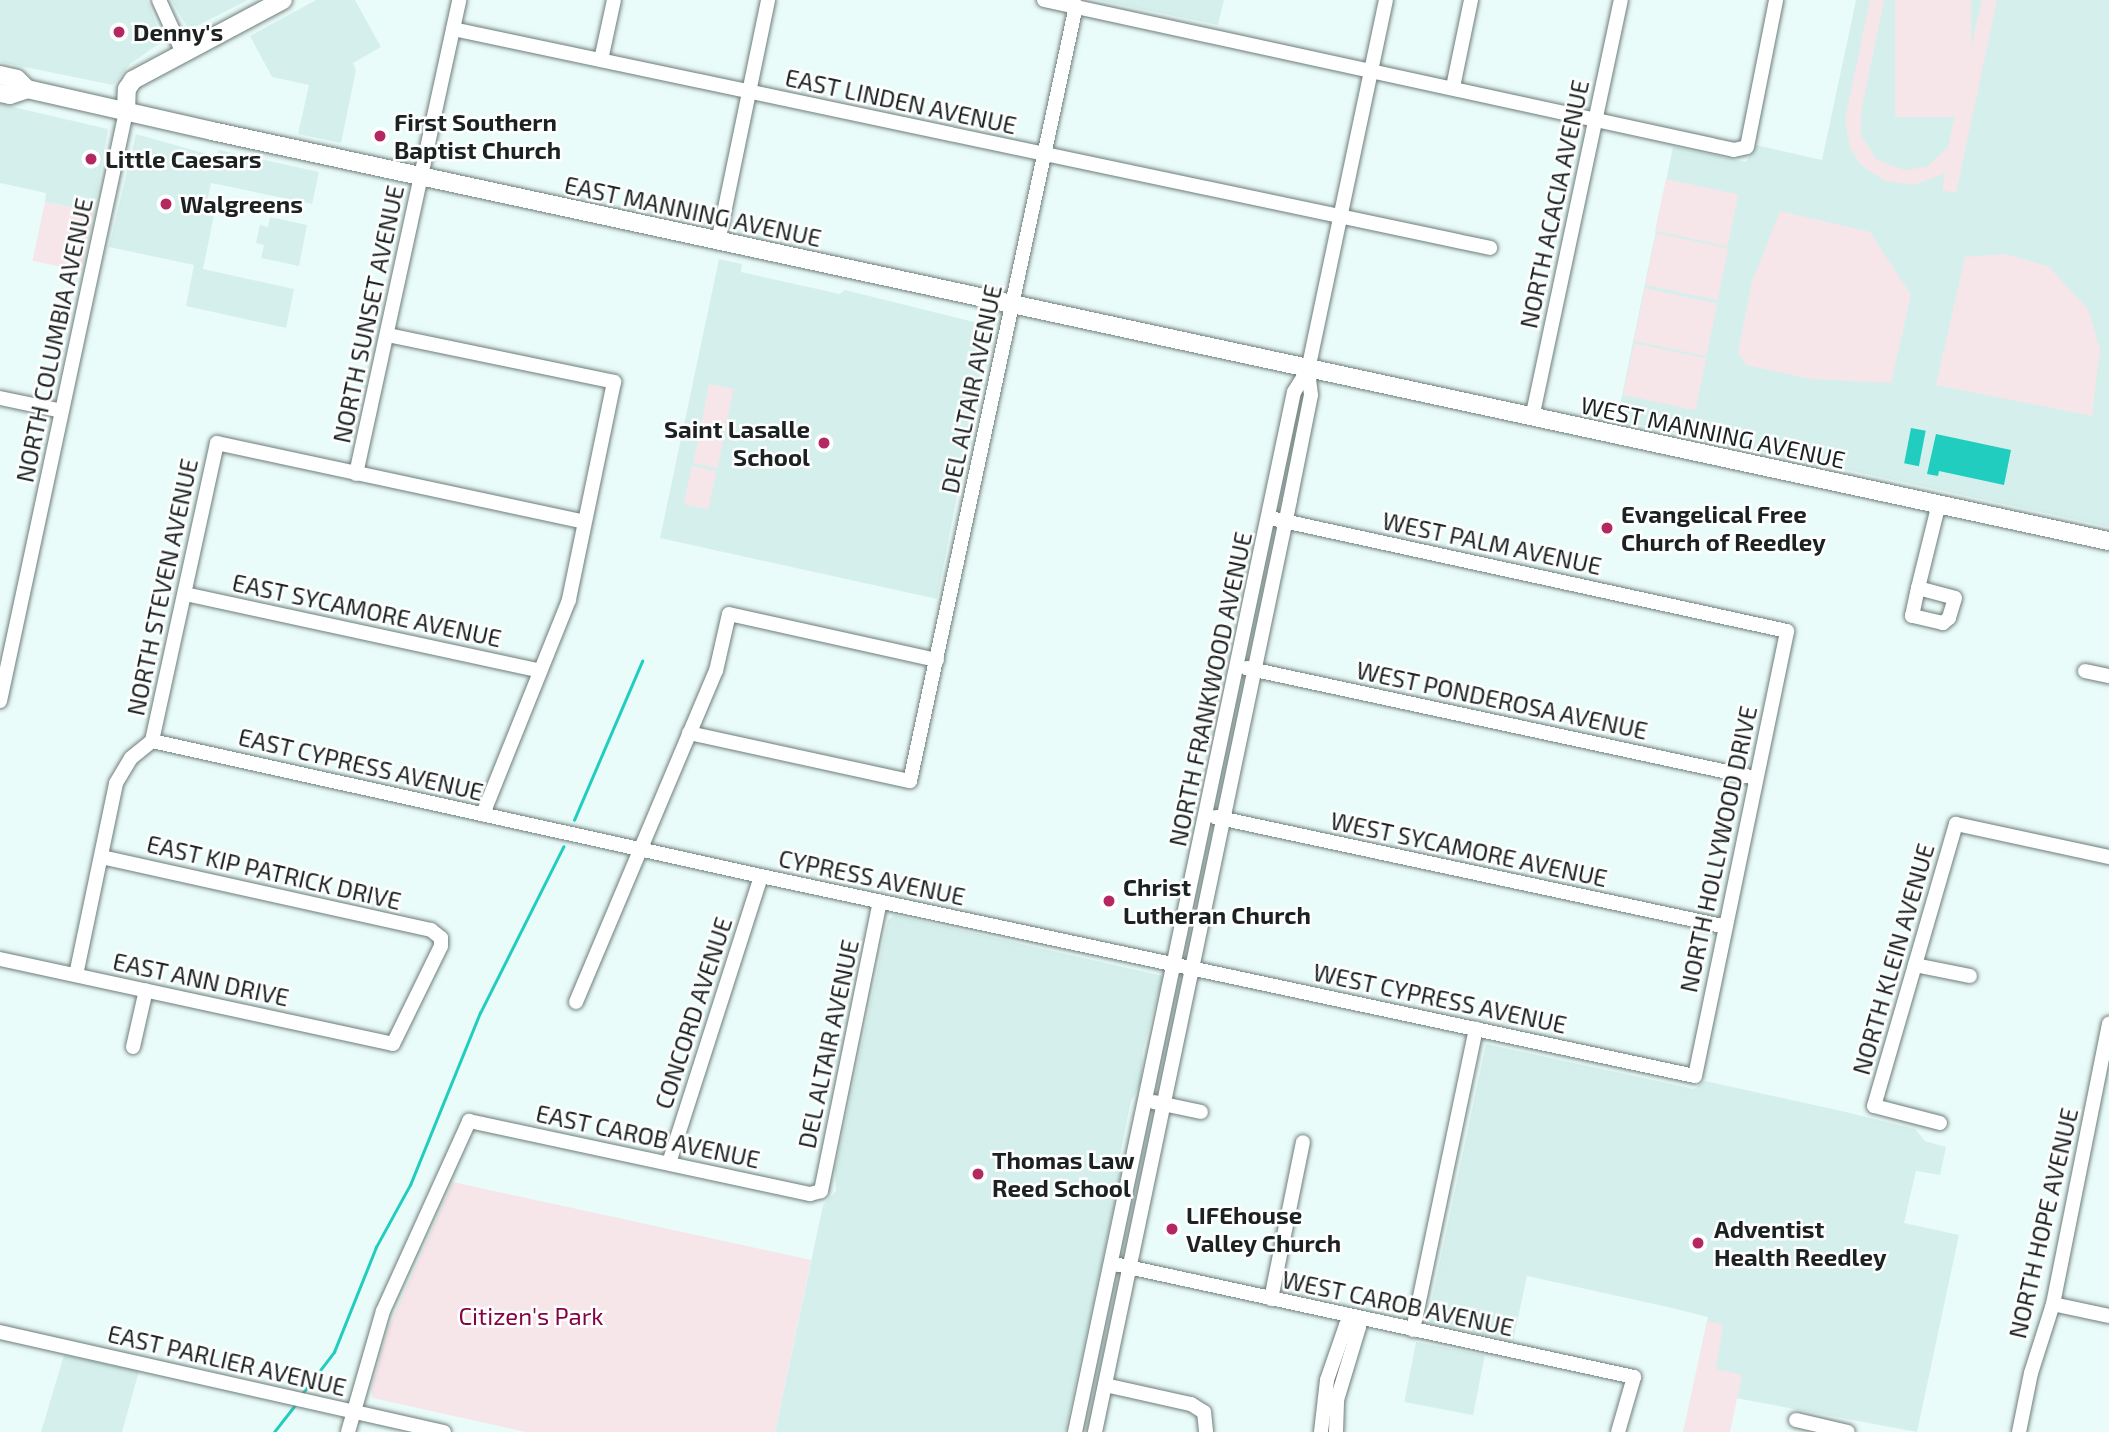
<!DOCTYPE html>
<style>
body{margin:0}
#map{position:relative;width:2109px;height:1432px;overflow:hidden;background:#eafcf9;font-family:"Exo 2",sans-serif}
div>[style]{position:absolute}
[style*='--x']{left:calc(var(--x)*1px);top:calc(var(--y)*1px);width:calc(var(--w)*1px);rotate:calc(var(--a)*1deg)}
.built>*{inset:0;background:#d5f0ec;transform-origin:0 0}
.green>*{inset:0;background:#f6e5e9;transform-origin:0 0}
.water>*{inset:0;background:#20cdbf;transform-origin:0 0}
.stream>*{height:2.5px;margin:-1.25px;padding:0 1.25px;transform-origin:1.25px;border-radius:1.25px;background:#20cdbf}
.roads{filter:drop-shadow(0 0 2px #6e7d7b) drop-shadow(0 0 2px #6e7d7b)}
.minor>*{height:14px;margin:-7px;padding:0 7px;transform-origin:7px;border-radius:7px;background:#fff}
.major>*{height:18px;margin:-9px;padding:0 9px;transform-origin:9px;border-radius:9px;background:#fff}
.dots>*{width:19px;height:19px;translate:-50% -50%;box-sizing:border-box;border:4px solid #fff;border-radius:50%}
span{translate:-50% -50%;white-space:nowrap;text-align:center;line-height:1.15;-webkit-text-stroke:5px #fff;paint-order:stroke}
.poi-label{font-size:24px;color:#1c2221;font-weight:700}
.left{translate:0 -50%;text-align:left}
.right{translate:-100% -50%;text-align:right}
.street-label{font-size:24px;color:#1c2221}
.park-label{font-size:24px;color:#850342}
</style>
<div id="map">
<div class="built">
<i style="clip-path:polygon(0 0,147px 0,163px 41px,130px 64px,113px 85px,0 62px)"></i>
<i style="clip-path:polygon(171px 0,248px 0,189px 30px)"></i>
<i style="clip-path:polygon(316px 0,355px 0,381px 47px,353px 63px,356px 70px,341px 143px,298px 134px,309px 85px,272px 77px,250px 36px)"></i>
<i style="clip-path:polygon(1097px 0,1224px 0,1218px 25px)"></i>
<i style="clip-path:polygon(1856px 0,2109px 0,2109px 527px,1617px 420px,1673px 147px,1746px 162px,1756px 145px,1822px 160px)"></i>
<i style="clip-path:polygon(0 104px,108px 129px,94px 212px,45px 202px,46px 193px,0 183px)"></i>
<i style="clip-path:polygon(136px 134px,207px 154px,216px 155px,219px 150px,319px 172px,312px 204px,211px 183px,206px 208px,215px 210px,203px 269px,294px 289px,286px 328px,186px 306px,194px 265px,109px 247px)"></i>
<i style="clip-path:polygon(270px 217px,307px 225px,299px 266px,261px 258px,264px 245px,256px 243px,260px 225px,268px 227px)"></i>
<i style="clip-path:polygon(719px 259px,742px 264px,741px 272px,840px 294px,845px 290px,990px 326px,937px 599px,660px 538px)"></i>
<i style="clip-path:polygon(894px 915px,1163px 976px,1143px 1050px,1141px 1083px,1131px 1101px,1119px 1160px,1121px 1174px,1065px 1432px,775px 1432px,823px 1205px,836px 1191px,835px 1171px,888px 920px)"></i>
<i style="clip-path:polygon(1486px 1044px,1694px 1089px,1705px 1081px,1846px 1112px,1915px 1129px,1925px 1141px,1946px 1147px,1940px 1175px,1916px 1171px,1904px 1223px,1959px 1235px,1917px 1432px,1693px 1390px,1708px 1317px,1672px 1308px,1527px 1276px,1513px 1341px,1427px 1322px)"></i>
<i style="left:1416px;top:1342px;width:70px;height:61px;rotate:11deg"></i>
<i style="clip-path:polygon(64px 1355px,139px 1371px,122px 1432px,41px 1432px)"></i>
</div>
<div class="green">
<i style="clip-path:polygon(1870px 0,1884px 0,1861px 113px,1861px 135px,1877px 160px,1905px 170px,1927px 167px,1948px 147px,1982px 0,1997px 0,1956px 193px,1942px 190px,1945px 173px,1914px 185px,1885px 181px,1861px 165px,1850px 148px,1845px 120px)"></i>
<i style="left:1895px;top:0;width:76px;height:117px"></i>
<i style="left:1666px;top:179px;width:74px;height:53px;rotate:12deg"></i>
<i style="left:45px;top:202px;width:50px;height:60px;rotate:12deg"></i>
<i style="clip-path:polygon(1780px 211px,1870px 232px,1911px 295px,1891px 383px,1810px 379px,1746px 365px,1738px 352px,1752px 282px)"></i>
<i style="left:1656px;top:233px;width:74px;height:53px;rotate:12deg"></i>
<i style="clip-path:polygon(2004px 254px,2048px 266px,2088px 309px,2100px 349px,2092px 416px,1936px 385px,1965px 257px)"></i>
<i style="left:1645px;top:288px;width:74px;height:54px;rotate:12deg"></i>
<i style="left:1634px;top:343px;width:74px;height:53px;rotate:12deg"></i>
<i style="left:709px;top:384px;width:25px;height:40px;rotate:11deg"></i>
<i style="left:701px;top:425px;width:25px;height:39px;rotate:12deg"></i>
<i style="left:692px;top:466px;width:25px;height:39px;rotate:12deg"></i>
<i style="clip-path:polygon(453px 1182px,811px 1260px,775px 1432px,526px 1432px,373px 1398px,371px 1390px,388px 1329px)"></i>
<i style="clip-path:polygon(1707px 1321px,1723px 1325px,1716px 1369px,1742px 1375px,1730px 1432px,1683px 1432px)"></i>
</div>
<div class="water">
<i style="left:1911px;top:428px;width:15px;height:36px;rotate:11deg"></i>
<i style="clip-path:polygon(1936px 434px,2011px 450px,2004px 485px,1939px 471px,1938px 476px,1927px 474px)"></i>
</div>
<div class="stream">
<i style="--x:574;--y:820;--w:173;--a:-66.8"></i>
<i style="--x:302;--y:1394;--w:53;--a:-52.7"></i>
<i style="--x:334;--y:1352;--w:113;--a:-68.2"></i>
<i style="--x:376;--y:1247;--w:71;--a:-61.3"></i>
<i style="--x:410;--y:1185;--w:186;--a:-67.9"></i>
<i style="--x:480;--y:1013;--w:186;--a:-63.4"></i>
<i style="--x:274;--y:1432;--w:33;--a:-52"></i>
</div>
<div class="roads">
<div class="minor">
<i style="--x:159;--y:0;--w:58;--a:65.6"></i>
<i style="--x:1044;--y:0;--w:706;--a:12.26"></i>
<i style="--x:1734;--y:150;--w:13;--a:-13"></i>
<i style="--x:1747;--y:147;--w:150;--a:-78.8"></i>
<i style="--x:453;--y:29;--w:1060;--a:11.92"></i>
<i style="--x:601;--y:60;--w:61;--a:-77.8"></i>
<i style="--x:1453;--y:87;--w:89;--a:-78.3"></i>
<i style="--x:718;--y:242;--w:247;--a:-78.3"></i>
<i style="--x:388;--y:335;--w:231;--a:11.7"></i>
<i style="--x:614;--y:382;--w:223;--a:101.7"></i>
<i style="--x:569;--y:600;--w:231;--a:111.9"></i>
<i style="--x:0;--y:398;--w:63;--a:11.8"></i>
<i style="--x:1532;--y:418;--w:427;--a:-78"></i>
<i style="--x:356;--y:474;--w:485;--a:-77.7"></i>
<i style="--x:1918;--y:588;--w:38;--a:15"></i>
<i style="--x:1955;--y:598;--w:21;--a:107"></i>
<i style="--x:1949;--y:618;--w:8;--a:140"></i>
<i style="--x:1943;--y:623;--w:32;--a:-167"></i>
<i style="--x:1912;--y:616;--w:29;--a:-78"></i>
<i style="--x:1918;--y:588;--w:83;--a:-76.1"></i>
<i style="--x:185;--y:594;--w:363;--a:12.2"></i>
<i style="--x:1246;--y:668;--w:521;--a:12.19"></i>
<i style="--x:2085;--y:671;--w:25;--a:12"></i>
<i style="--x:0;--y:701;--w:602;--a:-77.93"></i>
<i style="--x:689;--y:733;--w:226;--a:12.3"></i>
<i style="--x:910;--y:781;--w:793;--a:-77.91"></i>
<i style="--x:152;--y:741;--w:624;--a:12.5"></i>
<i style="--x:761;--y:876;--w:955;--a:12.09"></i>
<i style="--x:1695;--y:1076;--w:454;--a:-78.3"></i>
<i style="--x:1787;--y:631;--w:529;--a:-167.67"></i>
<i style="--x:1215;--y:817;--w:519;--a:12.13"></i>
<i style="--x:0;--y:959;--w:402;--a:12.2"></i>
<i style="--x:393;--y:1044;--w:109;--a:-63.9"></i>
<i style="--x:441;--y:946;--w:8;--a:-90"></i>
<i style="--x:441;--y:938;--w:13;--a:-141"></i>
<i style="--x:431;--y:930;--w:338;--a:-167.5"></i>
<i style="--x:1915;--y:965;--w:56;--a:11.3"></i>
<i style="--x:76;--y:975;--w:196;--a:-78.2"></i>
<i style="--x:116;--y:783;--w:29;--a:-59"></i>
<i style="--x:131;--y:758;--w:27;--a:-39"></i>
<i style="--x:152;--y:741;--w:305;--a:-77.7"></i>
<i style="--x:217;--y:443;--w:375;--a:12.1"></i>
<i style="--x:576;--y:1002;--w:359;--a:-67.1"></i>
<i style="--x:716;--y:671;--w:58;--a:-77.2"></i>
<i style="--x:729;--y:614;--w:213;--a:12.5"></i>
<i style="--x:133;--y:1047;--w:58;--a:-77.2"></i>
<i style="--x:1154;--y:1102;--w:48;--a:12"></i>
<i style="--x:1940;--y:1123;--w:68;--a:-165.6"></i>
<i style="--x:1874;--y:1106;--w:294;--a:-73.8"></i>
<i style="--x:1956;--y:824;--w:157;--a:12.2"></i>
<i style="--x:669;--y:1163;--w:301;--a:-72.2"></i>
<i style="--x:1119;--y:1265;--w:527;--a:12.27"></i>
<i style="--x:1634;--y:1377;--w:57;--a:106.2"></i>
<i style="--x:1271;--y:1299;--w:160;--a:-78.5"></i>
<i style="--x:2053;--y:1304;--w:57;--a:12.1"></i>
<i style="--x:1413;--y:1330;--w:308;--a:-78.2"></i>
<i style="--x:0;--y:1332;--w:455;--a:12.7"></i>
<i style="--x:1105;--y:1385;--w:88;--a:12.5"></i>
<i style="--x:1191;--y:1404;--w:15;--a:32"></i>
<i style="--x:1204;--y:1412;--w:20;--a:84"></i>
<i style="--x:1796;--y:1420;--w:53;--a:13"></i>
<i style="--x:348;--y:1432;--w:126;--a:-73.9"></i>
<i style="--x:383;--y:1311;--w:209;--a:-65.6"></i>
<i style="--x:469;--y:1121;--w:349;--a:12.1"></i>
<i style="--x:810;--y:1194;--w:11;--a:-15"></i>
<i style="--x:821;--y:1191;--w:295;--a:-78.5"></i>
<i style="--x:1075;--y:1432;--w:1063;--a:-78.11"></i>
<i style="--x:1294;--y:392;--w:26;--a:-58"></i>
<i style="--x:1095;--y:1432;--w:952;--a:-78.18"></i>
<i style="--x:1290;--y:500;--w:107;--a:-78.7"></i>
<i style="--x:1311;--y:395;--w:25;--a:-97"></i>
<i style="--x:1308;--y:370;--w:378;--a:-78.1"></i>
<i style="--x:1321;--y:1432;--w:52;--a:-83.4"></i>
<i style="--x:1327;--y:1380;--w:58;--a:-70.9"></i>
<i style="--x:1346;--y:1325;--w:9;--a:-32"></i>
<i style="--x:1336;--y:1432;--w:32;--a:-88"></i>
<i style="--x:1337;--y:1400;--w:76;--a:-73.2"></i>
<i style="--x:1359;--y:1327;--w:11;--a:-117"></i>
<i style="--x:2019;--y:1432;--w:60;--a:-78.5"></i>
<i style="--x:2031;--y:1373;--w:72;--a:-72.3"></i>
<i style="--x:2053;--y:1304;--w:286;--a:-78.7"></i>
</div>
<div class="major">
<i style="--x:0;--y:75;--w:17;--a:13"></i>
<i style="--x:17;--y:79;--w:14;--a:45"></i>
<i style="--x:27;--y:89;--w:190;--a:12.8"></i>
<i style="--x:212;--y:131;--w:1941;--a:12.2"></i>
<i style="--x:0;--y:93;--w:10;--a:11"></i>
<i style="--x:10;--y:95;--w:18;--a:-19"></i>
<i style="--x:126;--y:112;--w:23;--a:-88"></i>
<i style="--x:127;--y:89;--w:11;--a:-56"></i>
<i style="--x:133;--y:80;--w:170;--a:-28.1"></i>
</div>
</div>
<div class="dots">
<i style="left:119px;top:32px;background:#b42861"></i>
<i style="left:380px;top:136px;background:#b42861"></i>
<i style="left:91px;top:159px;background:#b42861"></i>
<i style="left:166px;top:204px;background:#b42861"></i>
<i style="left:824px;top:443px;background:#b42861"></i>
<i style="left:1607px;top:528px;background:#b42861"></i>
<i style="left:1109px;top:901px;background:#b42861"></i>
<i style="left:978px;top:1174px;background:#b42861"></i>
<i style="left:1172px;top:1229px;background:#b42861"></i>
<i style="left:1698px;top:1243px;background:#b42861"></i>
</div>
<div class="poi-label">
<span class="left" style="left:133px;top:32px">Denny's</span>
<span class="left" style="left:394px;top:136px">First Southern<br>Baptist Church</span>
<span class="left" style="left:105px;top:159px">Little Caesars</span>
<span class="left" style="left:180px;top:204px">Walgreens</span>
<span class="right" style="left:810px;top:443px">Saint Lasalle<br>School</span>
<span class="left" style="left:1621px;top:528px">Evangelical Free<br>Church of Reedley</span>
<span class="left" style="left:1123px;top:901px">Christ<br>Lutheran Church</span>
<span class="left" style="left:992px;top:1174px">Thomas Law<br>Reed School</span>
<span class="left" style="left:1186px;top:1229px">LIFEhouse<br>Valley Church</span>
<span class="left" style="left:1714px;top:1243px">Adventist<br>Health Reedley</span>
</div>
<div class="street-label">
<span style="left:901px;top:101px;rotate:12deg">EAST LINDEN AVENUE</span>
<span style="left:1554px;top:204px;rotate:-78deg">NORTH ACACIA AVENUE</span>
<span style="left:693px;top:211px;rotate:12deg">EAST MANNING AVENUE</span>
<span style="left:368px;top:314px;rotate:-78deg">NORTH SUNSET AVENUE</span>
<span style="left:54px;top:340px;rotate:-78deg">NORTH COLUMBIA AVENUE</span>
<span style="left:971px;top:389px;rotate:-78deg">DEL ALTAIR AVENUE</span>
<span style="left:1713px;top:432px;rotate:12deg">WEST MANNING AVENUE</span>
<span style="left:1492px;top:543px;rotate:12deg">WEST PALM AVENUE</span>
<span style="left:162px;top:587px;rotate:-78deg">NORTH STEVEN AVENUE</span>
<span style="left:367px;top:610px;rotate:12deg">EAST SYCAMORE AVENUE</span>
<span style="left:1210px;top:689px;rotate:-78deg">NORTH FRANKWOOD AVENUE</span>
<span style="left:1502px;top:700px;rotate:12deg">WEST PONDEROSA AVENUE</span>
<span style="left:361px;top:764px;rotate:13deg">EAST CYPRESS AVENUE</span>
<span style="left:1469px;top:849px;rotate:12deg">WEST SYCAMORE AVENUE</span>
<span style="left:1718px;top:849px;rotate:-78deg">NORTH HOLLYWOOD DRIVE</span>
<span style="left:274px;top:872px;rotate:13deg">EAST KIP PATRICK DRIVE</span>
<span style="left:872px;top:877px;rotate:12deg">CYPRESS AVENUE</span>
<span style="left:1893px;top:959px;rotate:-74deg">NORTH KLEIN AVENUE</span>
<span style="left:201px;top:979px;rotate:12deg">EAST ANN DRIVE</span>
<span style="left:1440px;top:998px;rotate:12deg">WEST CYPRESS AVENUE</span>
<span style="left:693px;top:1013px;rotate:-72deg">CONCORD AVENUE</span>
<span style="left:828px;top:1044px;rotate:-78deg">DEL ALTAIR AVENUE</span>
<span style="left:648px;top:1136px;rotate:12deg">EAST CAROB AVENUE</span>
<span style="left:2043px;top:1223px;rotate:-77deg">NORTH HOPE AVENUE</span>
<span style="left:1398px;top:1303px;rotate:12deg">WEST CAROB AVENUE</span>
<span style="left:227px;top:1360px;rotate:13deg">EAST PARLIER AVENUE</span>
</div>
<div class="park-label">
<span style="left:531px;top:1316px">Citizen's Park</span>
</div>
</div>
